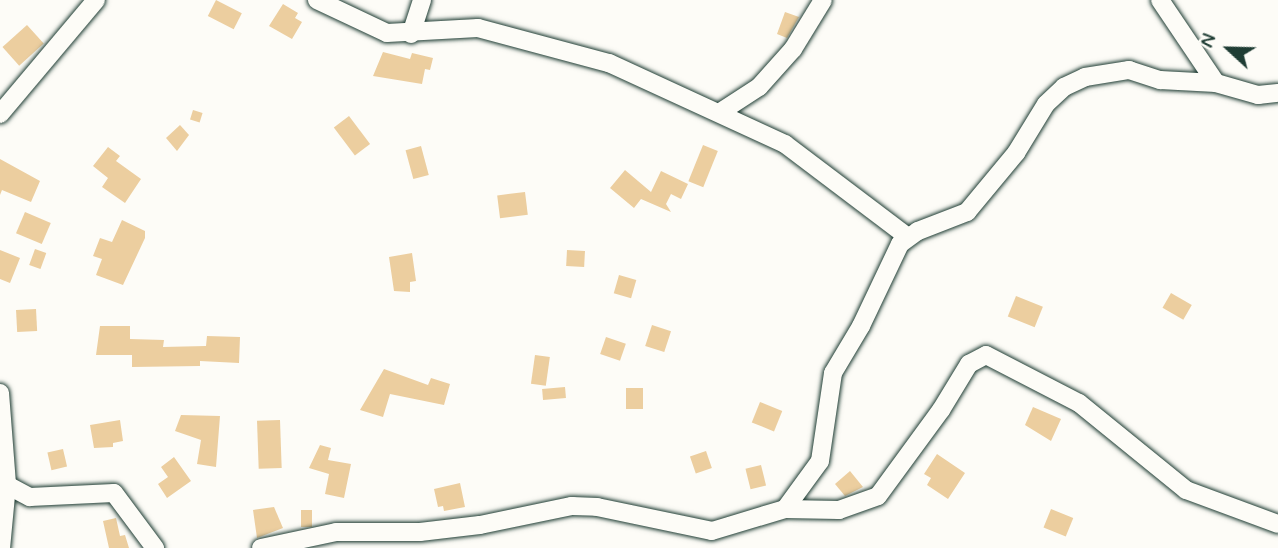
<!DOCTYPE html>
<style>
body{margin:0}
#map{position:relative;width:1278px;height:548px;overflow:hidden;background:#fdfcf7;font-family:Mynerve,sans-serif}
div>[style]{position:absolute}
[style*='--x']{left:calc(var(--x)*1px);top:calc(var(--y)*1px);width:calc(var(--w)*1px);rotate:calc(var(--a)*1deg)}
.building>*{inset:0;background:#ecce9f;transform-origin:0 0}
.roads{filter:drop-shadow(0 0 2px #1f3d34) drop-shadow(0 0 2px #1f3d34)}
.minor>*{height:18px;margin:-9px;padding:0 9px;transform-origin:9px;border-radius:9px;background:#fdfcf7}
span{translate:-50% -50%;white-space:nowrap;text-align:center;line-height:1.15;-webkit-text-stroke:6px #fdfcf7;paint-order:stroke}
.north{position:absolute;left:1194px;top:14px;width:70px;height:70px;-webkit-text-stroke:5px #fdfcf7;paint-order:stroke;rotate:292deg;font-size:19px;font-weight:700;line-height:28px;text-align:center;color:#1f3d34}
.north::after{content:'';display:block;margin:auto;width:24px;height:32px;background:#1f3d34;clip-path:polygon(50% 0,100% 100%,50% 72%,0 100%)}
</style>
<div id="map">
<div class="building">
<i style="left:216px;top:0;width:29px;height:18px;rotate:27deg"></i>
<i style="clip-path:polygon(283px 4px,298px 13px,295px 18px,302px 22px,292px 39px,269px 26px)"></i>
<i style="clip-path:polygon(785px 12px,799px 17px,787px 38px,777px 34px)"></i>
<i style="left:27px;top:25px;width:25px;height:33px;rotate:48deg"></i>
<i style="clip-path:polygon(383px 52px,410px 59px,412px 53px,433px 58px,430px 70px,425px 69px,422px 84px,373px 76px)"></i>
<i style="left:193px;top:110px;width:10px;height:10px;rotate:17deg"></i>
<i style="left:349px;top:116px;width:35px;height:19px;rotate:53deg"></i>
<i style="clip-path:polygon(180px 125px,189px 135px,177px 151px,166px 138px)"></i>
<i style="left:703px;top:145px;width:16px;height:39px;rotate:22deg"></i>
<i style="left:421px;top:146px;width:30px;height:16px;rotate:75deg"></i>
<i style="clip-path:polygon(108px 147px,120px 156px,116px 161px,141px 179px,125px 203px,102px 187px,108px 178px,93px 166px)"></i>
<i style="clip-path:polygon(0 159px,40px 181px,31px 202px,2px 190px,0 195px)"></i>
<i style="clip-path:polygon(625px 170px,651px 192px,661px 171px,688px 184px,681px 199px,671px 194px,666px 204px,671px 212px,641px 199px,634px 208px,610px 188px)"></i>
<i style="left:525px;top:192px;width:23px;height:28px;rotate:83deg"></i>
<i style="left:25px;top:212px;width:28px;height:23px;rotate:23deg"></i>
<i style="clip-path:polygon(122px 220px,145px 231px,145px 238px,123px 285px,96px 275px,102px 259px,93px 256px,100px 238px,112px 242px)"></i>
<i style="left:35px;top:249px;width:12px;height:17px;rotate:20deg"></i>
<i style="clip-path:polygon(0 250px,20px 258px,10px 283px,0 279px)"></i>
<i style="left:567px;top:250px;width:18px;height:16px;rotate:3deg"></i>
<i style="clip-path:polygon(412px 253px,416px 281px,410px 282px,410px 292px,394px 291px,389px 257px)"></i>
<i style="left:619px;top:275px;width:18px;height:19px;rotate:16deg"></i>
<i style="left:1171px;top:293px;width:24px;height:17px;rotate:30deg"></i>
<i style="left:1016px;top:296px;width:29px;height:22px;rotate:22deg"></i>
<i style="left:36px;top:309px;width:22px;height:20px;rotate:87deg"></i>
<i style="left:652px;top:325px;width:20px;height:22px;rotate:18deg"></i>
<i style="clip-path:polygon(100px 326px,130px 326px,130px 339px,164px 340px,163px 347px,206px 346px,207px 336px,240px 337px,239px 363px,200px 361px,200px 366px,132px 367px,132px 355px,96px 355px)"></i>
<i style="left:606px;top:337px;width:21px;height:18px;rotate:19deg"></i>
<i style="left:535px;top:355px;width:15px;height:29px;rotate:8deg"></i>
<i style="clip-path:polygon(384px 369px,428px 385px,431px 378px,450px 384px,444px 405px,390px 394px,383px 417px,360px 410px)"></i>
<i style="left:565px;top:387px;width:11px;height:23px;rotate:85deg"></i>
<i style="left:626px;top:388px;width:17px;height:21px"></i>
<i style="left:760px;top:402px;width:24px;height:22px;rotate:22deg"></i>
<i style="clip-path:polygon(1033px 407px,1061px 419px,1051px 441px,1025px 425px)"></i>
<i style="clip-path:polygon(181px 415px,220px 416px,216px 467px,197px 464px,201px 440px,175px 431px)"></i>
<i style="clip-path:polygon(120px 420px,123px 441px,113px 443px,113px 447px,94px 448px,90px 425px)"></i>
<i style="left:280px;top:420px;width:48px;height:23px;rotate:88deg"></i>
<i style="clip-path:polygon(320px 445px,331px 448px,328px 460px,351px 464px,344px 498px,325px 494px,329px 474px,309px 468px)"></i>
<i style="left:63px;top:449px;width:18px;height:16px;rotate:77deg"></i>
<i style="left:706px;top:451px;width:18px;height:17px;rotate:71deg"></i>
<i style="clip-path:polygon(937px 454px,965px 473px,948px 499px,927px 485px,931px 478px,924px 474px)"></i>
<i style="clip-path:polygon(174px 457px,191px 481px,167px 498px,158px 484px,168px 477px,161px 467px)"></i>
<i style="left:761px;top:465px;width:21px;height:16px;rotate:76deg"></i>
<i style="clip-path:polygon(850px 471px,863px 487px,845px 496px,835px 484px)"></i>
<i style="clip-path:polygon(460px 483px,465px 507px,444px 511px,443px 506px,438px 507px,434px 489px)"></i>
<i style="clip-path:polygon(274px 507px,283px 528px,257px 538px,253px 510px)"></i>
<i style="left:1051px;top:509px;width:24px;height:20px;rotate:22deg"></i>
<i style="left:301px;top:510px;width:11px;height:17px"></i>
<i style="clip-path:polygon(116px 518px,120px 536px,125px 535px,129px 548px,109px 548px,103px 521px)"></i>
</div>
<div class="roads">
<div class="minor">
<i style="--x:317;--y:0;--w:77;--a:25.2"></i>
<i style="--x:387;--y:33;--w:91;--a:-3.1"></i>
<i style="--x:478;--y:28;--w:136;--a:15"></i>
<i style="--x:609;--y:63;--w:194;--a:24.7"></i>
<i style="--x:785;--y:144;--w:154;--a:37.1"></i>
<i style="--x:1160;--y:0;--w:100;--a:56"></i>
<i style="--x:411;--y:34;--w:36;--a:-72"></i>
<i style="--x:722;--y:111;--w:44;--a:-33"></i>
<i style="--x:759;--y:87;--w:51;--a:-48.2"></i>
<i style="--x:793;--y:49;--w:57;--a:-58.5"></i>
<i style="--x:0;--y:114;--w:149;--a:-49.9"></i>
<i style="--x:0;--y:393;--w:92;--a:85.6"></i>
<i style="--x:7;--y:485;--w:63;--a:95.4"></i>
<i style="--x:7;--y:485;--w:26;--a:28"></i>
<i style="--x:30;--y:497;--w:84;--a:-2.7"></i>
<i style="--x:114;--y:493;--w:69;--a:53.3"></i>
<i style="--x:785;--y:509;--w:59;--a:-53.9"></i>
<i style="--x:820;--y:461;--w:89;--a:-81.6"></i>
<i style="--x:833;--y:373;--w:55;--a:-59.2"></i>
<i style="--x:861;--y:326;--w:91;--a:-64.6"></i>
<i style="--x:900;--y:244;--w:22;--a:-36"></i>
<i style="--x:918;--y:231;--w:53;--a:-21.2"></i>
<i style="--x:967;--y:212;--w:77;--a:-50.3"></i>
<i style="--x:1016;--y:153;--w:57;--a:-58.5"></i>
<i style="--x:1046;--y:104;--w:25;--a:-43"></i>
<i style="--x:1064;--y:87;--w:23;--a:-25"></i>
<i style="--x:1085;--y:77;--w:45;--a:-9"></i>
<i style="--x:1129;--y:70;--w:33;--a:18"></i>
<i style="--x:1160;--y:80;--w:56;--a:3.1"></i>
<i style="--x:1216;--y:83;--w:44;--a:15.9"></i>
<i style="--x:1258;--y:95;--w:20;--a:-6"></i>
<i style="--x:261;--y:548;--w:77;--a:-12"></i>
<i style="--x:336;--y:532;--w:84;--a:0"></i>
<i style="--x:420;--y:532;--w:60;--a:-6.7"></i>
<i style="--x:480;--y:525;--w:94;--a:-11.7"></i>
<i style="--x:572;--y:506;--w:25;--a:2"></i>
<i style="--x:597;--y:507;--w:117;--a:11.8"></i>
<i style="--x:712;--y:531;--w:76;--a:-16.8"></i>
<i style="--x:785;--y:509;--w:54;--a:1.1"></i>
<i style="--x:839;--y:510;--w:41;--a:-19.7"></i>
<i style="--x:878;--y:496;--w:107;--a:-53.8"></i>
<i style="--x:941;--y:410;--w:54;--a:-58.7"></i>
<i style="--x:969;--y:364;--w:19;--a:-28"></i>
<i style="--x:986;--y:355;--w:105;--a:27.3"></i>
<i style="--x:1079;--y:403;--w:138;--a:39.1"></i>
<i style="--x:1186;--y:490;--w:98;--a:20.3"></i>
</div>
</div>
<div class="north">N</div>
</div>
